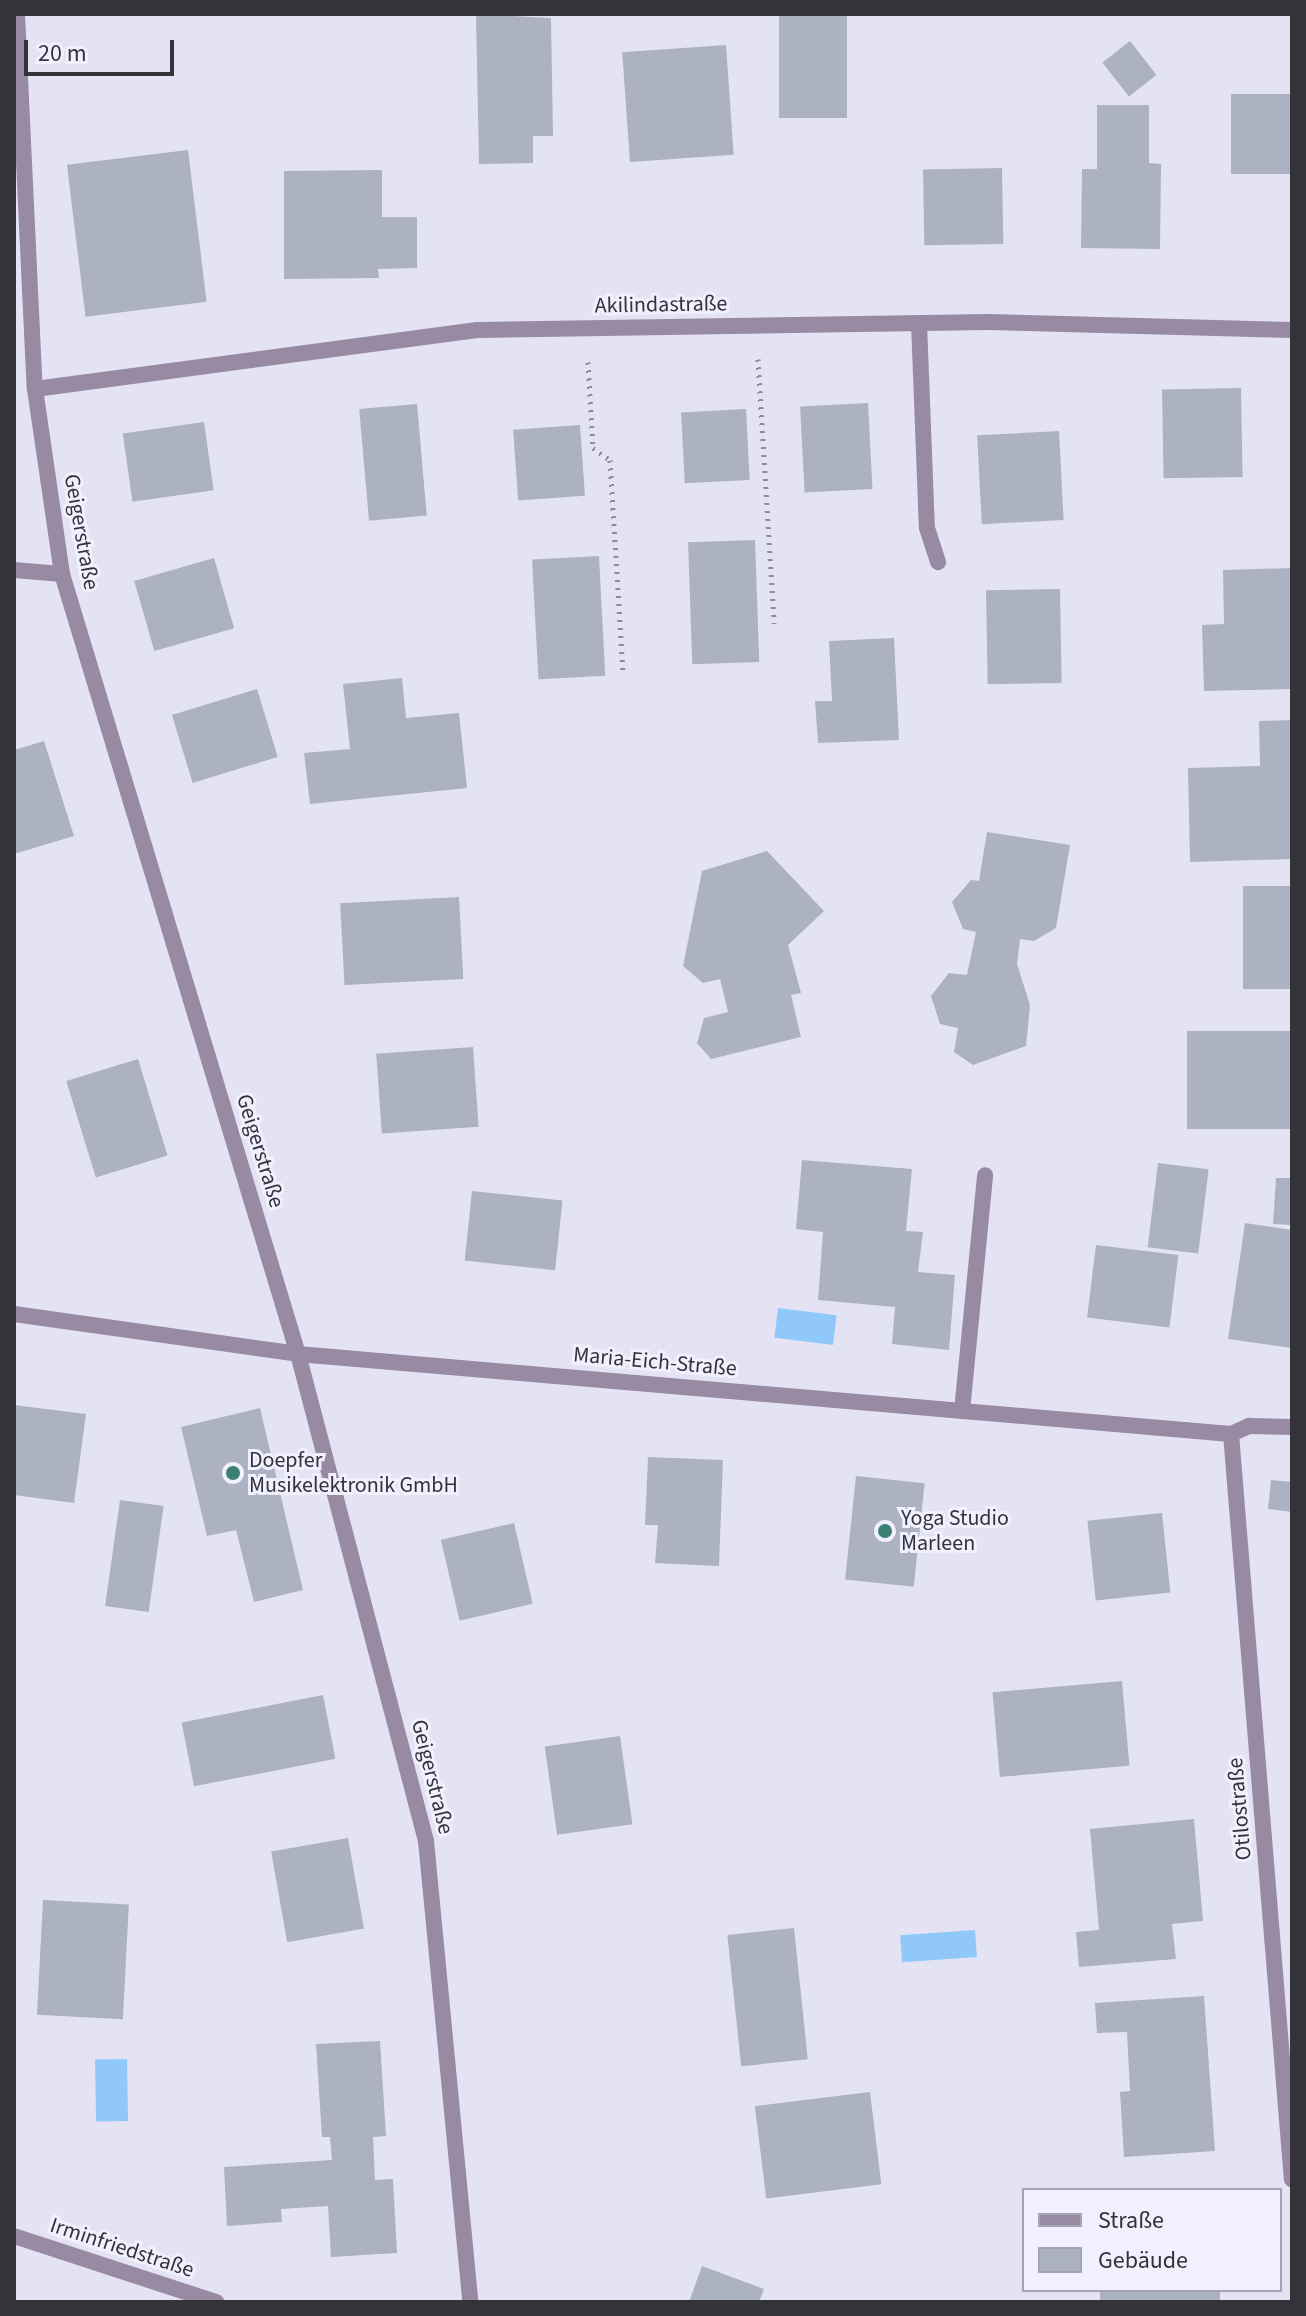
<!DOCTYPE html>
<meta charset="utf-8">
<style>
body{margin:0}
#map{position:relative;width:1306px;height:2316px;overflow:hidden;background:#e4e3f4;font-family:"Source Sans 3",sans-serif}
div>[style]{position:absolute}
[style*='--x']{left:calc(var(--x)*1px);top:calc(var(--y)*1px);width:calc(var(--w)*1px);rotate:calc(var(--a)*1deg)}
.water>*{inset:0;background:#90c8f9;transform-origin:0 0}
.building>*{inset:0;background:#acb2c2;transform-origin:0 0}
.path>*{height:5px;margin-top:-2.5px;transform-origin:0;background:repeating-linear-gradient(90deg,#8c8b97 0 2px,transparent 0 8px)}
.service>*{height:16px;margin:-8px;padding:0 8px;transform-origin:8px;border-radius:8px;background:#988aa3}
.minor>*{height:16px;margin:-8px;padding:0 8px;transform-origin:8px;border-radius:8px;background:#988aa3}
.dots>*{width:22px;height:22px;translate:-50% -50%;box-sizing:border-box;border:4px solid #f1f0fe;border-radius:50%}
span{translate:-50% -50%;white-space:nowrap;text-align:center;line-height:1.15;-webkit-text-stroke:6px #f1f0fe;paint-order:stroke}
.street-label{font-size:22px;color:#34333a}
.poi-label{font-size:22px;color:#34333a}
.left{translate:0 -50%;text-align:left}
.frame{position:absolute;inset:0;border:16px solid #34333a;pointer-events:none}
.legend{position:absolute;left:1022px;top:2188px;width:260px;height:104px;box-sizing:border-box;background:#f1f0fe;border:2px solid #a5a4b0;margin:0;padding:10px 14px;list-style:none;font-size:24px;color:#34333a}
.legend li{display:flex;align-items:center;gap:16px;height:40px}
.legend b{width:40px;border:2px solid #a5a4b0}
.scale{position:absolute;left:24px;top:40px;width:150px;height:36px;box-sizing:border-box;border:4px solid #34333a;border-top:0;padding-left:10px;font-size:24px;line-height:28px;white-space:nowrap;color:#34333a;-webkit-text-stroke:6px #f1f0fe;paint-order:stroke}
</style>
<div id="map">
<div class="water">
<i style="left:778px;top:1308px;width:59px;height:30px;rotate:7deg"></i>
<i style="left:975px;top:1930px;width:27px;height:75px;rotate:86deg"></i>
<i style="left:127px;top:2059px;width:62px;height:32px;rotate:89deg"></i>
</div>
<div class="building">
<i style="clip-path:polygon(476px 14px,551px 18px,553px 136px,533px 136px,533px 163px,479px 164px)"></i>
<i style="left:779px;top:14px;width:68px;height:104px"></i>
<i style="left:1130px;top:41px;width:43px;height:35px;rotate:52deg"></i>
<i style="left:726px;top:45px;width:110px;height:104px;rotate:86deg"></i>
<i style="left:1292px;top:94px;width:80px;height:61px;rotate:90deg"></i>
<i style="clip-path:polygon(1097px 105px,1149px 105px,1149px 163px,1161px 164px,1160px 249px,1081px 248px,1082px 169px,1097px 169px)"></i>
<i style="left:188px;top:150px;width:153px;height:122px;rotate:83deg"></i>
<i style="left:1002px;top:168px;width:76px;height:79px;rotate:89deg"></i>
<i style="clip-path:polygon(382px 170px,382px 217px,417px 217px,417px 268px,378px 269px,379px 278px,284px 279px,284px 171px)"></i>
<i style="left:1241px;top:388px;width:89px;height:79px;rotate:89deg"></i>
<i style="left:868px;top:403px;width:86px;height:68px;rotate:87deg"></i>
<i style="left:417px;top:404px;width:112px;height:58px;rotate:85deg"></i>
<i style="left:746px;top:409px;width:71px;height:65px;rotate:87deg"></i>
<i style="left:204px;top:422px;width:69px;height:82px;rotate:82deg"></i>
<i style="left:580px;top:425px;width:71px;height:67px;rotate:86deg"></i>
<i style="left:1059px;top:431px;width:89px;height:82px;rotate:87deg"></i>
<i style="left:755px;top:540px;width:122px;height:67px;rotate:88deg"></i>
<i style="left:599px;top:556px;width:120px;height:67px;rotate:87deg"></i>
<i style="left:214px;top:558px;width:73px;height:83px;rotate:74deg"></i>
<i style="clip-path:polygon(1292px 568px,1292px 689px,1204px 691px,1202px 625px,1224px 624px,1223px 570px)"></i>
<i style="left:1060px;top:589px;width:94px;height:74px;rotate:89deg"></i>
<i style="clip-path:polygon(894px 638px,899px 740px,818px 743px,815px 701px,832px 701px,829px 641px)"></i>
<i style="clip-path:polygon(402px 678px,406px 718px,459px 713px,467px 788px,310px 804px,304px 753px,350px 749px,343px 684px)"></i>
<i style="left:257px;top:689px;width:71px;height:89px;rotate:73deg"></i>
<i style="clip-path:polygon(1292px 720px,1292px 859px,1190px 862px,1188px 768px,1260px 766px,1259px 721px)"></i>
<i style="clip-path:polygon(44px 741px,74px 836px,14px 854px,14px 750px)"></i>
<i style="clip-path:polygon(987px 832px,1070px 845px,1056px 928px,1034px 941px,1020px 939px,1017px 964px,1030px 1005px,1026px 1046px,973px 1065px,954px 1052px,958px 1028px,940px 1024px,931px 996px,949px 973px,967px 975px,976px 932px,963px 929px,952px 902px,971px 880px,979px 881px)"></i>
<i style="clip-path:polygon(767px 851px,824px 911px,788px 945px,801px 993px,791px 995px,801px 1037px,711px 1059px,697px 1043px,704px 1018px,728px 1012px,720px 979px,703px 983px,683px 966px,702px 871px)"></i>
<i style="left:1292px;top:886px;width:103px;height:49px;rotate:90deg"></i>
<i style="left:459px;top:897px;width:82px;height:119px;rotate:87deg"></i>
<i style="left:1292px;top:1031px;width:98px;height:105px;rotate:90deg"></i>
<i style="left:473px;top:1047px;width:80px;height:97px;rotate:86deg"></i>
<i style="left:138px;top:1059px;width:101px;height:75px;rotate:73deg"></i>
<i style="clip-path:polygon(802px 1160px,912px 1169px,906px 1231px,923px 1232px,918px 1272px,955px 1275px,949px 1350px,892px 1344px,895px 1307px,818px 1300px,823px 1232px,796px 1229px)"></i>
<i style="left:1158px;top:1163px;width:51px;height:85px;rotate:7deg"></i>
<i style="clip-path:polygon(1276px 1178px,1292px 1178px,1292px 1225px,1273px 1224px)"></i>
<i style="left:472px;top:1191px;width:91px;height:70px;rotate:6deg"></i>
<i style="clip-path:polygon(1245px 1223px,1292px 1230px,1292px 1348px,1228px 1339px)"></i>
<i style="left:1096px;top:1245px;width:83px;height:73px;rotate:7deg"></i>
<i style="clip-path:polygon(14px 1405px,86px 1414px,74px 1503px,14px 1495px)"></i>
<i style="clip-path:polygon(260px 1408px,303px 1590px,254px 1602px,236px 1530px,207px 1536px,181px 1427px)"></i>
<i style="clip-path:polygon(648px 1457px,723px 1460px,719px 1566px,655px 1563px,658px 1525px,645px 1525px)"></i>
<i style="left:856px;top:1476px;width:69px;height:104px;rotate:6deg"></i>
<i style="clip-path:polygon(1271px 1480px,1292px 1482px,1292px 1512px,1268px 1509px)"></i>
<i style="left:120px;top:1500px;width:44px;height:107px;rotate:8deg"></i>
<i style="left:1162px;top:1513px;width:80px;height:75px;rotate:84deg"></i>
<i style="left:514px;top:1523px;width:83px;height:75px;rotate:77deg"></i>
<i style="left:1122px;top:1681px;width:85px;height:130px;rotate:85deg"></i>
<i style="left:323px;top:1695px;width:65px;height:144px;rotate:79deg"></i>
<i style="left:620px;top:1736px;width:89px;height:76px;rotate:82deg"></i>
<i style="clip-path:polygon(1194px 1819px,1203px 1921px,1172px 1924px,1176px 1959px,1079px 1967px,1076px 1932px,1099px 1930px,1090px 1829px)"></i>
<i style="left:348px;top:1838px;width:92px;height:78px;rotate:80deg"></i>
<i style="left:43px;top:1900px;width:86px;height:115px;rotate:3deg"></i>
<i style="left:794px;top:1928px;width:132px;height:67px;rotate:84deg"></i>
<i style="clip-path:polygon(1204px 1996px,1215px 2151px,1124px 2157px,1120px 2092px,1130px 2091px,1127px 2032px,1097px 2033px,1095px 2003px)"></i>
<i style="clip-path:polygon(380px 2041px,386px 2136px,373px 2137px,375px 2180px,393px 2179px,397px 2253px,331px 2257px,328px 2206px,281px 2209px,282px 2222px,227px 2226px,224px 2167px,332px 2160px,330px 2137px,322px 2137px,316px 2044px)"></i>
<i style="left:870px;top:2092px;width:93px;height:116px;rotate:83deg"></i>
<i style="clip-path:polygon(702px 2266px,764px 2289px,759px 2302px,689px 2302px)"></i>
<i style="left:1100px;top:2290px;width:120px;height:12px"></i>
</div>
<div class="path">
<i style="--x:758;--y:359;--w:265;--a:86.5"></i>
<i style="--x:588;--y:362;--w:86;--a:86.7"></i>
<i style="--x:593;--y:448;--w:21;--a:35"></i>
<i style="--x:610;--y:460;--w:211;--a:86.5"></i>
</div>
<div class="service">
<i style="--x:919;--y:323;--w:205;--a:87.8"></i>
<i style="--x:927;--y:528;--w:36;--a:72"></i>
<i style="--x:962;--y:1411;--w:237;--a:-84.4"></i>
</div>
<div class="minor">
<i style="--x:17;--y:14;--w:375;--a:87.3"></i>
<i style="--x:35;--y:389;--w:187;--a:81.7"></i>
<i style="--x:62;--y:574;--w:815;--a:73.17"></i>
<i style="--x:298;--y:1354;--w:504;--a:75.27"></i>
<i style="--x:426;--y:1841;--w:463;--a:84.5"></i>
<i style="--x:35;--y:389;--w:446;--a:-7.6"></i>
<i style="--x:477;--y:330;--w:511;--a:-0.9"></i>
<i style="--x:988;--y:322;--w:304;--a:1.5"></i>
<i style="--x:14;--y:570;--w:48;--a:4.8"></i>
<i style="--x:14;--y:1314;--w:287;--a:8"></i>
<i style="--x:298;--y:1354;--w:936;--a:4.9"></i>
<i style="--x:1231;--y:1434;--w:20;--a:-24"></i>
<i style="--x:1249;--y:1426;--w:43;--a:1.3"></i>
<i style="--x:1231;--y:1434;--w:748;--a:85.33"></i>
<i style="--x:14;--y:2236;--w:213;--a:18.1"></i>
</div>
<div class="dots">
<i style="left:233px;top:1473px;background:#3c8074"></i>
<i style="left:885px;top:1531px;background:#3c8074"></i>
</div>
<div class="street-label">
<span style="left:661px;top:305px;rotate:-1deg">Akilindastraße</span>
<span style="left:81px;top:532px;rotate:80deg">Geigerstraße</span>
<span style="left:260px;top:1151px;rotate:73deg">Geigerstraße</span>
<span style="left:655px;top:1362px;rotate:5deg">Maria-Eich-Straße</span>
<span style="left:432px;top:1777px;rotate:76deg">Geigerstraße</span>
<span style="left:1240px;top:1809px;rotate:-95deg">Otilostraße</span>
<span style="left:122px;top:2248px;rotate:18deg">Irminfriedstraße</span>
</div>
<div class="poi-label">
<span class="left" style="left:249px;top:1473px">Doepfer<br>Musikelektronik GmbH</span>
<span class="left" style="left:901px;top:1531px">Yoga Studio<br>Marleen</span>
</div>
<div class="frame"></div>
<ul class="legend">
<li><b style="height:10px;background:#988aa3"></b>Straße</li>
<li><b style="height:22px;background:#acb2c2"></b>Gebäude</li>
</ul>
<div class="scale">20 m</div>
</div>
